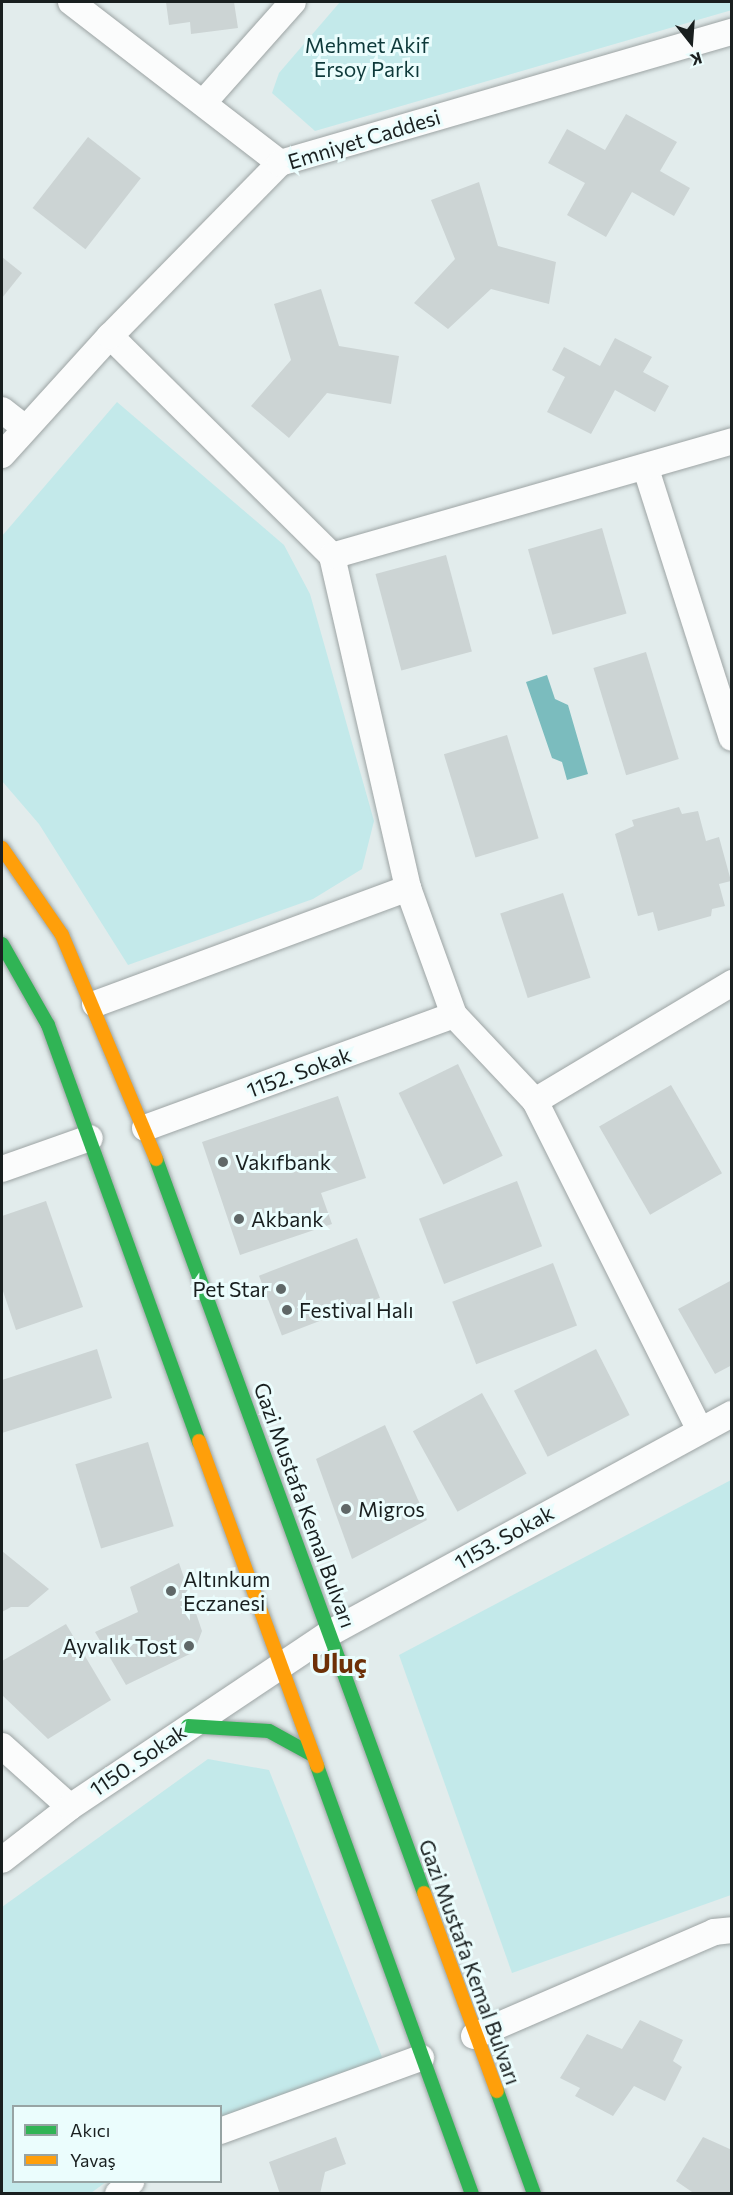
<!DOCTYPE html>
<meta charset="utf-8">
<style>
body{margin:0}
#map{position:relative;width:733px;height:2195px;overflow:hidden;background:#e2ecec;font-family:Commissioner,sans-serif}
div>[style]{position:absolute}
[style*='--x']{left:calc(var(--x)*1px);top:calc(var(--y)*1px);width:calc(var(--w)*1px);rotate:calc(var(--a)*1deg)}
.green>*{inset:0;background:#c3e9ea}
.water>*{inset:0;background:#7bbcbe}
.building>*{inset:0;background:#ccd4d4;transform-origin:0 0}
.roads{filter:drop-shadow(0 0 2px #9da4a4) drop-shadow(0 0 2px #9da4a4)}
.street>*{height:26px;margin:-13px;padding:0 13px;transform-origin:13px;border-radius:13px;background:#fbfcfc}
.fast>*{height:14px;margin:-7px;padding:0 7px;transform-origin:7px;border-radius:7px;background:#30b455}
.slow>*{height:14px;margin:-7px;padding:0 7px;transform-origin:7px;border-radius:7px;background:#ff9f0a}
.dots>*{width:16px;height:16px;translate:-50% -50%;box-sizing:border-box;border:3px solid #ebfdfd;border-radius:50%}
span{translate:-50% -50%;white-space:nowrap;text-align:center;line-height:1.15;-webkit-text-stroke:6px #ebfdfd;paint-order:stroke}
.park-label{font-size:21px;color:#0e393a}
.street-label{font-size:21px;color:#191f1f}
.poi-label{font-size:21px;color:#191f1f}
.left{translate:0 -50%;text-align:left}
.right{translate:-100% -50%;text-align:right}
.district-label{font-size:27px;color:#6d3007;font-weight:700}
.frame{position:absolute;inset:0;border:3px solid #191f1f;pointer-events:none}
.legend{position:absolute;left:12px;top:2105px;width:210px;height:78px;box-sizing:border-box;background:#ebfdfd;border:2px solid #97a4a4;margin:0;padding:8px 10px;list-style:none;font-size:18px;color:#191f1f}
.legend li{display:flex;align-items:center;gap:12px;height:30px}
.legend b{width:30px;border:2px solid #97a4a4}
.north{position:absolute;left:661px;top:12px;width:60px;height:60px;-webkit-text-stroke:4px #ebfdfd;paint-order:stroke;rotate:163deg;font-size:16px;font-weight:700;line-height:24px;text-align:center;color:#191f1f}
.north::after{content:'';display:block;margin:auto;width:21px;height:27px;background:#191f1f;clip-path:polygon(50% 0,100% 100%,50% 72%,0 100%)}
</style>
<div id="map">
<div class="green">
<i style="clip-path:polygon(340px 2px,731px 2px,732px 10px,315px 131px,272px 93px,279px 73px)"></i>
<i style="clip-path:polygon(117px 402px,284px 545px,310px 594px,374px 821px,362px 869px,313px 899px,128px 965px,39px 824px,2px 781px,2px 536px)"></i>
<i style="clip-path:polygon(731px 1480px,731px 1895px,512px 1973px,399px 1655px)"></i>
<i style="clip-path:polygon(208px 1759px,269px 1770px,384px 2062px,221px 2123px,220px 2106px,14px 2106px,14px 2182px,106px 2182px,91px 2193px,2px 2193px,2px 1907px)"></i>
</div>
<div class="water">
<i style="clip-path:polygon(547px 675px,555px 699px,568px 705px,588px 774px,567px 780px,562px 762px,552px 758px,526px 682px)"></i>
</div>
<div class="building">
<i style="clip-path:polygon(166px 2px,234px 2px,238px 28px,191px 34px,190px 22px,169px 25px)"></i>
<i style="clip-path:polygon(626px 114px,677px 142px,660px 171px,690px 188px,674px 216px,632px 192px,606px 237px,567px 215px,585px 183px,548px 163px,567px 129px,605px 150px)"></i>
<i style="left:88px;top:137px;width:67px;height:90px;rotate:38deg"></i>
<i style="clip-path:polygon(479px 182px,498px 246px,556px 262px,549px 304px,491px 289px,448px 329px,414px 303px,455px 259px,431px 200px)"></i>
<i style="clip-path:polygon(2px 257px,22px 273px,2px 298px)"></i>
<i style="clip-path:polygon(321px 289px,339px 346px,399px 356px,391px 404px,327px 393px,289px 438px,251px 406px,291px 360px,274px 304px)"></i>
<i style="clip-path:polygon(615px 338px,652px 357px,643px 372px,669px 386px,655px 412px,615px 390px,591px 434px,547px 412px,565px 377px,552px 370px,564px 347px,600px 366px)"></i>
<i style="left:602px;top:528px;width:89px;height:77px;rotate:74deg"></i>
<i style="left:446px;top:555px;width:100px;height:73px;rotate:75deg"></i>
<i style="left:646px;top:652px;width:112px;height:55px;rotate:73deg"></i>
<i style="left:507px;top:735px;width:108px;height:66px;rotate:73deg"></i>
<i style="clip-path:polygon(679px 807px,682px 814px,698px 811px,706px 841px,719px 837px,731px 881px,719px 884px,725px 906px,712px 909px,711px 916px,658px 931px,653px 912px,638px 916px,615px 834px,634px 826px,632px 820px)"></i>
<i style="left:563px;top:893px;width:89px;height:66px;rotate:72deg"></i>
<i style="left:458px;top:1064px;width:102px;height:66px;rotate:64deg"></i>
<i style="left:671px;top:1085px;width:102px;height:83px;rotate:60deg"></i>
<i style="clip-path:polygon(338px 1096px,366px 1178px,321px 1193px,332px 1224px,240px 1255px,202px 1142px)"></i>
<i style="left:517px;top:1181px;width:70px;height:105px;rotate:69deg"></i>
<i style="clip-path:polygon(46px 1201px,83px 1307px,16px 1330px,2px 1288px,2px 1216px)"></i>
<i style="left:357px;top:1238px;width:64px;height:105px;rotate:69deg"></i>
<i style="left:553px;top:1263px;width:67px;height:108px;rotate:69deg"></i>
<i style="clip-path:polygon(732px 1280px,732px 1365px,715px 1374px,678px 1309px)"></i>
<i style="clip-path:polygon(97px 1349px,112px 1398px,2px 1433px,2px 1380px)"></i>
<i style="left:596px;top:1349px;width:74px;height:92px;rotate:63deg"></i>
<i style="left:482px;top:1393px;width:92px;height:79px;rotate:61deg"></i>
<i style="clip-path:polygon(385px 1425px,427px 1520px,352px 1559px,316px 1459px)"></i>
<i style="left:148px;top:1442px;width:88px;height:76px;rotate:73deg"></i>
<i style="clip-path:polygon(2px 1551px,49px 1589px,28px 1607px,11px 1607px,2px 1612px)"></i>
<i style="clip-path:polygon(179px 1563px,202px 1631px,194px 1652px,126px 1685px,95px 1632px,138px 1612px,130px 1587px)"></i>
<i style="clip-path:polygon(66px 1624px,111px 1700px,48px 1739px,2px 1695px,2px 1661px)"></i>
<i style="clip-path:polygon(640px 2020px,683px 2040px,673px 2061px,682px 2067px,665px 2101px,634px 2086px,613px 2116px,575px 2096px,580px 2088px,560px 2078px,587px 2034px,622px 2049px)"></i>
<i style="clip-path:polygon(336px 2137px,346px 2164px,325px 2172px,320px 2194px,280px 2194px,269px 2162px)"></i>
<i style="clip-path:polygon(703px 2137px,732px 2150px,732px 2194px,695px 2194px,676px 2181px)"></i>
</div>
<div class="roads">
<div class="street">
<i style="--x:71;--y:2;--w:264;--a:37.6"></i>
<i style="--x:203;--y:103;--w:135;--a:-48.3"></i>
<i style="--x:110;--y:336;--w:313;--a:44.7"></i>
<i style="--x:332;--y:556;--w:341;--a:77.1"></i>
<i style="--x:408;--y:888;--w:135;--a:70.1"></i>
<i style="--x:454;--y:1015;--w:118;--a:46.7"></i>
<i style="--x:535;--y:1101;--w:368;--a:63.4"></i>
<i style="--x:2;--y:410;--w:28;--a:38"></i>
<i style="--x:2;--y:455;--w:161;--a:-47.8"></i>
<i style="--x:110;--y:336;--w:243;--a:-45.5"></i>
<i style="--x:280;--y:163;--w:471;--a:-16.2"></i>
<i style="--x:646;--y:469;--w:282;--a:72.3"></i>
<i style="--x:332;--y:556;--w:416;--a:-16"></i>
<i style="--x:95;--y:1004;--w:334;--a:-20.3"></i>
<i style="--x:535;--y:1101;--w:230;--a:-30.9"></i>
<i style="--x:145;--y:1128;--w:329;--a:-20.1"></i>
<i style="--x:2;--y:1169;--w:93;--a:-19.4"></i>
<i style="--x:2;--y:1746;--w:91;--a:41.9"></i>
<i style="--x:2;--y:1860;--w:86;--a:-37.9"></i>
<i style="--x:70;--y:1807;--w:313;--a:-33.8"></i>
<i style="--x:330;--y:1633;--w:458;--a:-28.6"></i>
<i style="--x:474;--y:2036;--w:262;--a:-23.4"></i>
<i style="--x:714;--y:1932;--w:18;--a:-6"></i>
<i style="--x:220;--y:2131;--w:214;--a:-20"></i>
<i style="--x:118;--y:2194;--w:18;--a:-43"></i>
</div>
<div class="fast">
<i style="--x:2;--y:944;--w:93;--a:60.4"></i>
<i style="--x:48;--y:1025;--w:443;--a:70.1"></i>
<i style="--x:156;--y:1159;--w:781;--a:69.94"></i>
<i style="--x:188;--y:1726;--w:81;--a:3.5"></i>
<i style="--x:269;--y:1731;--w:48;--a:28.7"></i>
<i style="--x:317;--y:1766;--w:455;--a:70.1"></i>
<i style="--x:497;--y:2091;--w:109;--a:70.2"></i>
</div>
<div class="slow">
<i style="--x:2;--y:848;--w:106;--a:55.4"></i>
<i style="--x:62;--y:935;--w:243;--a:67.2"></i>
<i style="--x:199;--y:1441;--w:346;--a:70"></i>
<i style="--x:424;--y:1893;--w:211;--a:69.8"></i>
</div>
</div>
<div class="dots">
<i style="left:223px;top:1162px;background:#5f6767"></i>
<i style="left:239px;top:1219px;background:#5f6767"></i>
<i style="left:281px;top:1289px;background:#5f6767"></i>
<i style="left:287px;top:1310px;background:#5f6767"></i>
<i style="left:346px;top:1509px;background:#5f6767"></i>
<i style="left:171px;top:1591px;background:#5f6767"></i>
<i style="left:189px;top:1646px;background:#5f6767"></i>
</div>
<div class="park-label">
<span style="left:367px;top:57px">Mehmet Akif<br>Ersoy Parkı</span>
</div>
<div class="street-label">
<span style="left:364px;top:139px;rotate:-17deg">Emniyet Caddesi</span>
<span style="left:299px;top:1072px;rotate:-20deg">1152. Sokak</span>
<span style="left:305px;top:1505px;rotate:70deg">Gazi Mustafa Kemal Bulvarı</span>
<span style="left:504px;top:1537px;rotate:-29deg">1153. Sokak</span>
<span style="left:138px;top:1760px;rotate:-34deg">1150. Sokak</span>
<span style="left:470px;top:1962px;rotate:70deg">Gazi Mustafa Kemal Bulvarı</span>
</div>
<div class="poi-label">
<span class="left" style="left:235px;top:1162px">Vakıfbank</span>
<span class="left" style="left:251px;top:1219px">Akbank</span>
<span class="right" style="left:269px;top:1289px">Pet Star</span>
<span class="left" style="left:299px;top:1310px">Festival Halı</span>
<span class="left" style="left:358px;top:1509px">Migros</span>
<span class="left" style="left:183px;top:1591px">Altınkum<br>Eczanesi</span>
<span class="right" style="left:177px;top:1646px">Ayvalık Tost</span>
</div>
<div class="district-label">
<span style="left:339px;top:1663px">Uluç</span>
</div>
<div class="frame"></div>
<ul class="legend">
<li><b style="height:8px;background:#30b455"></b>Akıcı</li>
<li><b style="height:8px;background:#ff9f0a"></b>Yavaş</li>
</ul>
<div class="north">K</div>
</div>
